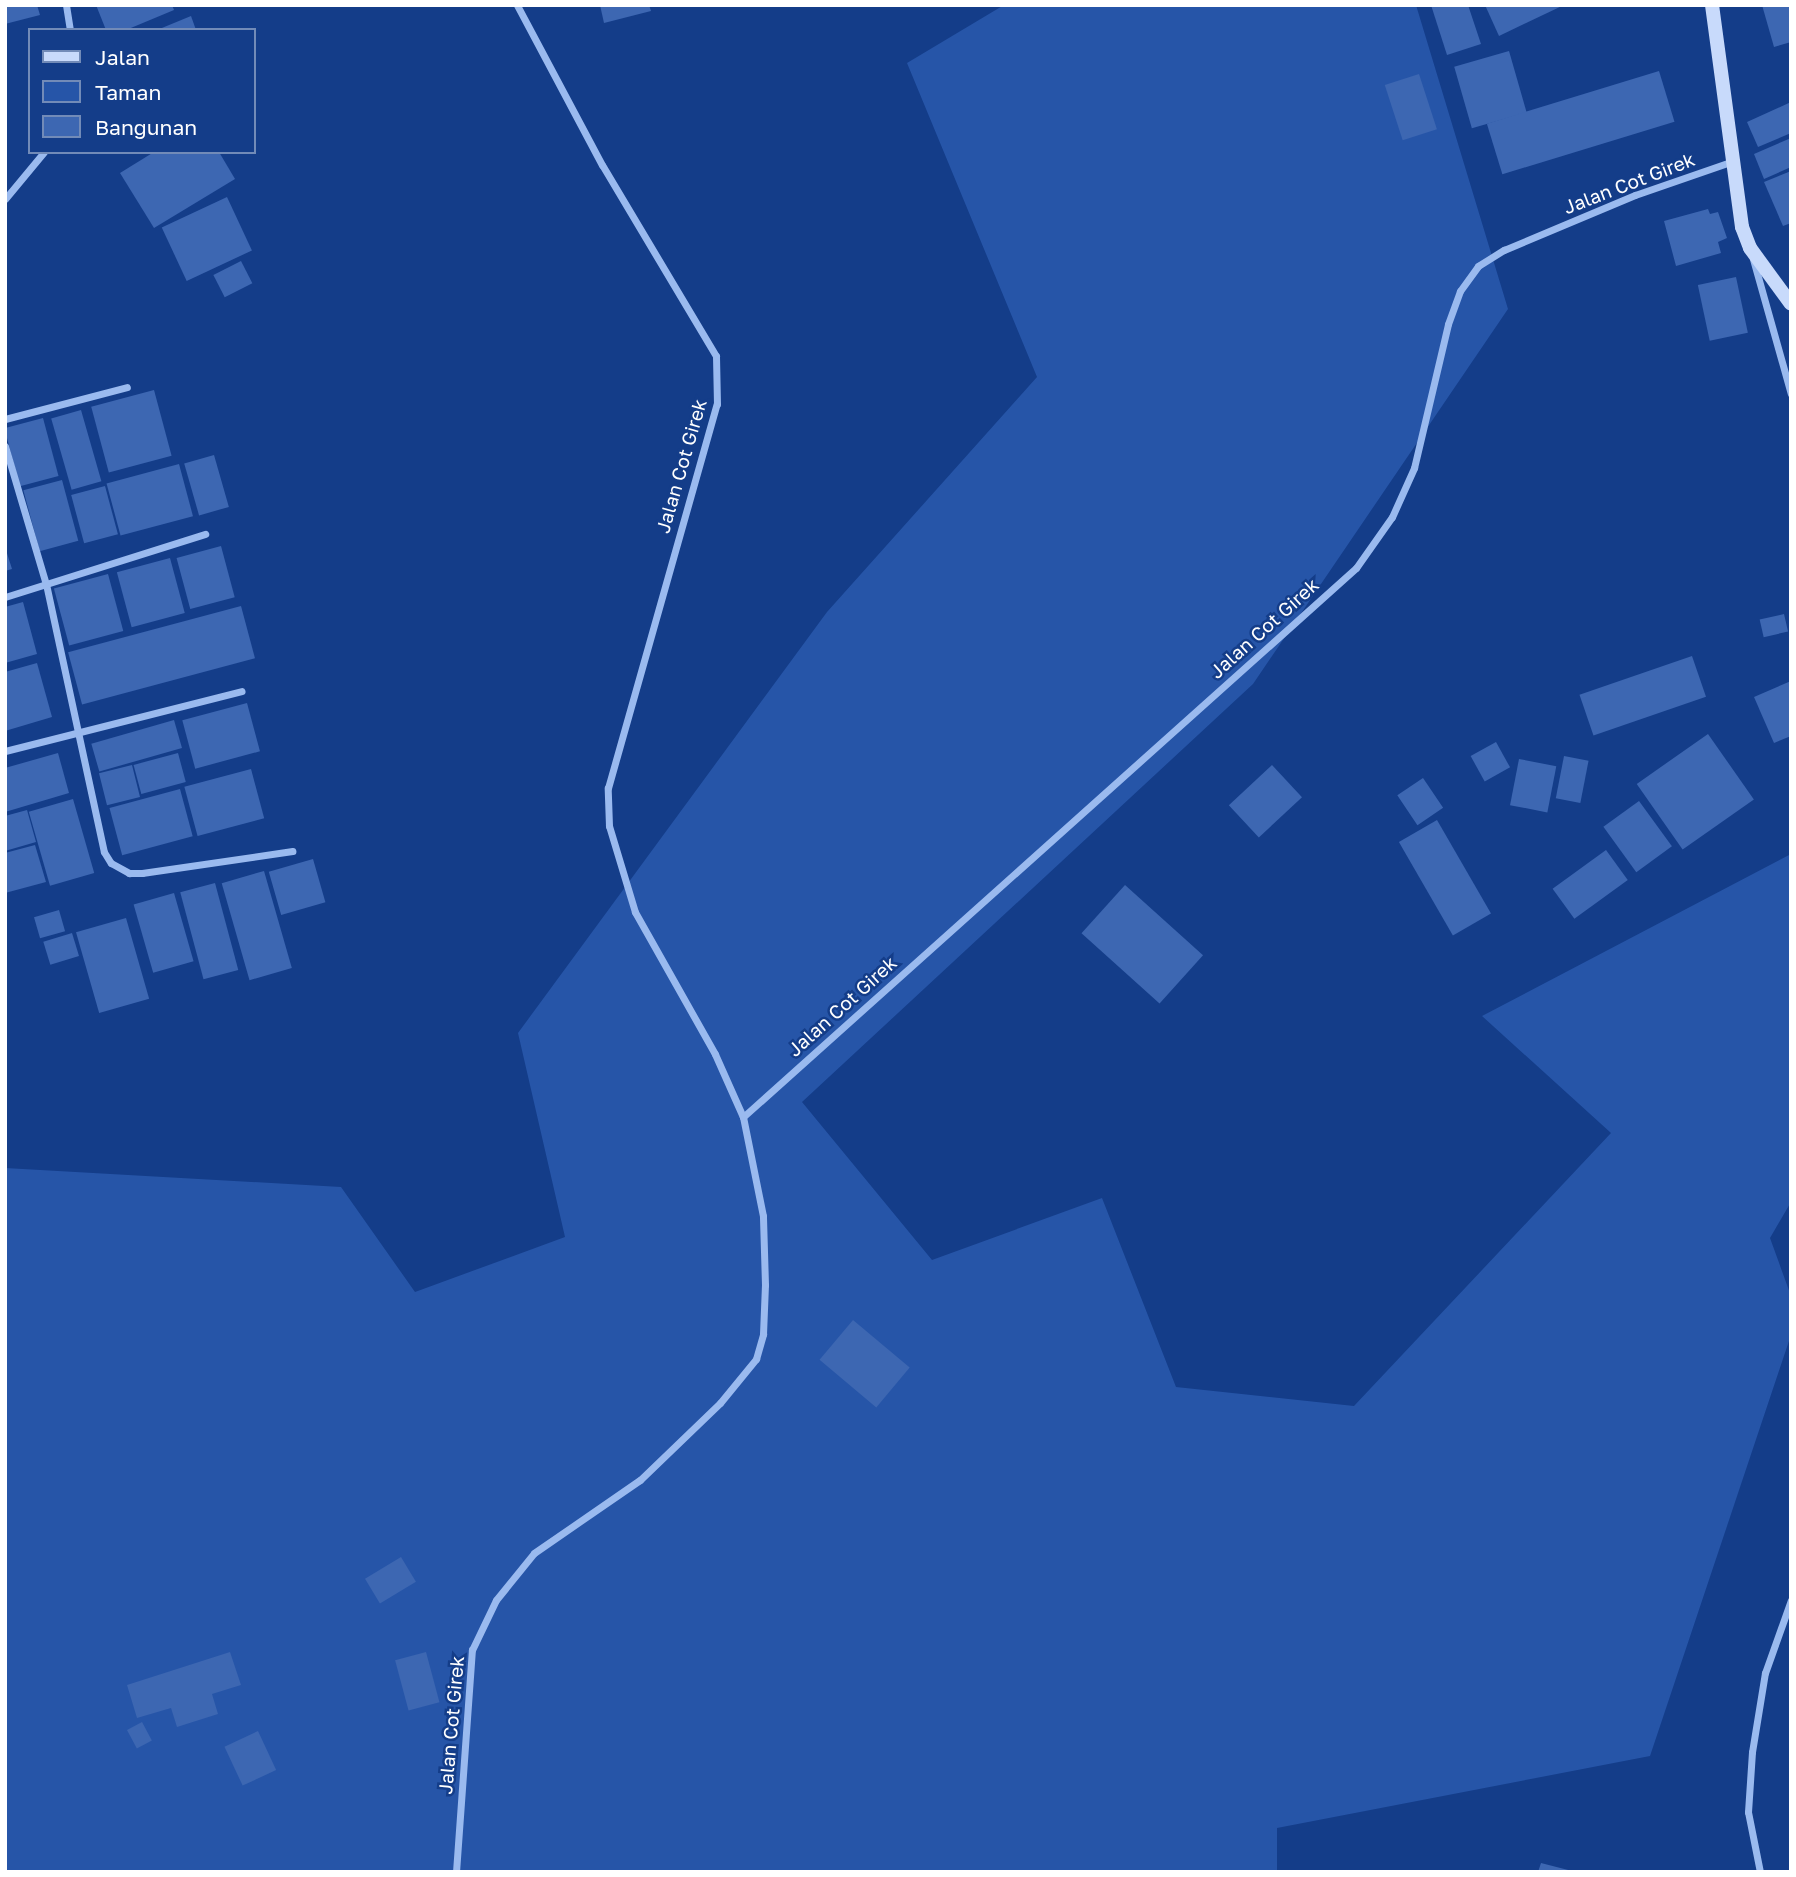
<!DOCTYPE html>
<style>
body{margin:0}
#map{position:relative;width:1796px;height:1877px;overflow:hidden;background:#143d89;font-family:"Golos Text",sans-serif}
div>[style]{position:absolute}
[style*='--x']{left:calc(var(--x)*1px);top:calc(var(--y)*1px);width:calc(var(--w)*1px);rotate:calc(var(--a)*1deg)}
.green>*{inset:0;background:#2655a8}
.building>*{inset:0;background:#3d67b2;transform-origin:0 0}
.street>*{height:7px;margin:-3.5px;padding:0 3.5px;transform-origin:3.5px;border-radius:3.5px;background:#9abaef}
.secondary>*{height:14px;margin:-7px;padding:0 7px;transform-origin:7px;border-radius:7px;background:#c8dafb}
span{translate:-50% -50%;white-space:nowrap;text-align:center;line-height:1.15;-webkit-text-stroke:5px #143d89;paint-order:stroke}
.street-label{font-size:19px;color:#fff}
.frame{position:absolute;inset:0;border:7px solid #fff;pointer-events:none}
.legend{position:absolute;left:28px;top:28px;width:228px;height:126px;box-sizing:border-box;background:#143d89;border:2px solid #728bb8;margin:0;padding:9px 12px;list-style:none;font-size:21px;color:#fff}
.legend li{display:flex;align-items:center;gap:14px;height:35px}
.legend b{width:35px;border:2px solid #728bb8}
</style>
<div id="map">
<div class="green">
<i style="clip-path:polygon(1004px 5px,1416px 5px,1508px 309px,1253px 684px,802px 1102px,932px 1260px,1102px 1198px,1176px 1387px,1354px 1406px,1611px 1133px,1482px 1016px,1791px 854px,1791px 1202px,1770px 1238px,1791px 1296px,1791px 1335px,1650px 1756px,1277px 1828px,1277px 1872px,5px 1872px,5px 1168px,341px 1187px,415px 1292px,565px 1237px,518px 1033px,827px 612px,1037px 377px,907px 63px)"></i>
</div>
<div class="building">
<i style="clip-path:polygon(5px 5px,37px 5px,40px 15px,5px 24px)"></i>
<i style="clip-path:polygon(96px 5px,172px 5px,174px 10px,126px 30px,106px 30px)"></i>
<i style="clip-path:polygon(600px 5px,649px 5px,651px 11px,604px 23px)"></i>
<i style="clip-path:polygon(1431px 5px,1468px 5px,1481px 44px,1447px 55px)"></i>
<i style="clip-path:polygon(1485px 5px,1564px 5px,1499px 36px)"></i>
<i style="clip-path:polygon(1762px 5px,1791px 5px,1791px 42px,1774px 47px)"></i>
<i style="clip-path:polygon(191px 16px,196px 30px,157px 30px)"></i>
<i style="left:1509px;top:51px;width:64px;height:57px;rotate:74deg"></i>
<i style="left:1659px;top:71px;width:53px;height:180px;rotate:73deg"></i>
<i style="left:1419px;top:74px;width:58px;height:36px;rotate:72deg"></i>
<i style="clip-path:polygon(1791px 102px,1791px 133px,1758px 147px,1747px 122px)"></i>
<i style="clip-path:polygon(1791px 138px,1791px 167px,1764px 179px,1754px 154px)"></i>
<i style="clip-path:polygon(154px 152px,219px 152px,235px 179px,154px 228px,120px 173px)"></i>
<i style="clip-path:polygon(1791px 171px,1791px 223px,1783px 226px,1764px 182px)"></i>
<i style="left:227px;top:197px;width:59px;height:72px;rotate:65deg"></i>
<i style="clip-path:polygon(1708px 209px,1710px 214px,1718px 212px,1727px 238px,1718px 242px,1721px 253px,1676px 266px,1664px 221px)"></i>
<i style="left:241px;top:261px;width:25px;height:31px;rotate:63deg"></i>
<i style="left:1736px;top:277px;width:57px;height:39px;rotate:78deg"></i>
<i style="left:154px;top:390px;width:68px;height:65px;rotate:75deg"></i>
<i style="left:81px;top:410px;width:74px;height:31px;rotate:74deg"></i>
<i style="left:43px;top:418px;width:60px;height:40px;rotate:75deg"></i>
<i style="left:214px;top:455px;width:54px;height:31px;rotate:74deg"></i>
<i style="left:179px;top:464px;width:54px;height:75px;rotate:75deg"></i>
<i style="left:62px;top:480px;width:63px;height:40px;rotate:75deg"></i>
<i style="left:105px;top:486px;width:50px;height:35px;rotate:75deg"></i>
<i style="left:221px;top:546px;width:53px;height:46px;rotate:75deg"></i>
<i style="clip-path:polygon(5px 547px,12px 569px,5px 571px)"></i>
<i style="left:170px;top:558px;width:57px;height:55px;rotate:75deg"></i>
<i style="left:108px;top:574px;width:59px;height:56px;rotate:75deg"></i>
<i style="clip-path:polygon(23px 602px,37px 654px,5px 663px,5px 607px)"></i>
<i style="left:241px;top:606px;width:54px;height:179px;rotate:75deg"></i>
<i style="left:1784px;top:614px;width:18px;height:25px;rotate:77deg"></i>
<i style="left:1692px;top:656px;width:43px;height:119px;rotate:71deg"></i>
<i style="clip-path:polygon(37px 663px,52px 717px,5px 731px,5px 672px)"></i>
<i style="clip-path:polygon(1791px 681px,1791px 736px,1774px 743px,1754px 697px)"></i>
<i style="left:247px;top:703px;width:50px;height:67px;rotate:75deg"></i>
<i style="left:174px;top:720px;width:29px;height:86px;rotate:74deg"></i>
<i style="left:1708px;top:734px;width:80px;height:87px;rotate:55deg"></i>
<i style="left:1496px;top:742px;width:29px;height:29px;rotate:61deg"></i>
<i style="clip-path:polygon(58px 753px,69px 793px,5px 812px,5px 768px)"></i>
<i style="left:178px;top:753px;width:30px;height:46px;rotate:75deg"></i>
<i style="left:1564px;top:756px;width:25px;height:43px;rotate:11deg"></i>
<i style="left:1519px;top:759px;width:38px;height:47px;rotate:11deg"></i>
<i style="left:132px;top:765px;width:33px;height:34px;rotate:76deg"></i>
<i style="left:1272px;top:765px;width:44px;height:59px;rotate:47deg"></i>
<i style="left:251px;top:769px;width:51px;height:69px;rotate:75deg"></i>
<i style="left:1423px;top:778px;width:36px;height:31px;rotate:56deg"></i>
<i style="left:180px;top:789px;width:49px;height:73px;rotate:75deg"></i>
<i style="left:73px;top:799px;width:77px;height:46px;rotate:74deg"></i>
<i style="left:1639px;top:801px;width:56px;height:44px;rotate:54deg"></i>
<i style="clip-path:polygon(27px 810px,36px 842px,5px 851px,5px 816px)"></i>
<i style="left:1437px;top:820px;width:108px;height:44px;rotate:60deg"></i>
<i style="clip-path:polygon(35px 845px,46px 882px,5px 893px,5px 853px)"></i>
<i style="left:1606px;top:850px;width:37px;height:66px;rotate:54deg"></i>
<i style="left:313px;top:859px;width:45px;height:46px;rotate:74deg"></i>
<i style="left:264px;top:871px;width:101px;height:44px;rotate:74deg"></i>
<i style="left:215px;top:883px;width:90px;height:36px;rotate:75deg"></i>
<i style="left:1125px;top:885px;width:105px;height:65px;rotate:42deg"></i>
<i style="left:174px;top:893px;width:71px;height:42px;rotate:74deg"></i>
<i style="left:59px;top:910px;width:22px;height:26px;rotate:74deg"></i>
<i style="left:126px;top:918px;width:84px;height:52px;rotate:74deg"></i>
<i style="left:72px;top:933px;width:24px;height:30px;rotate:73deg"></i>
<i style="left:853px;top:1320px;width:74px;height:52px;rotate:40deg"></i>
<i style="left:401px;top:1557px;width:29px;height:42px;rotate:59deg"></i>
<i style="clip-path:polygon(230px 1652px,241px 1685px,212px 1694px,218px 1714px,177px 1727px,171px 1708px,137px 1718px,127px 1685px)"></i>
<i style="left:426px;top:1652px;width:52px;height:32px;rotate:75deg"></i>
<i style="left:142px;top:1722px;width:21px;height:17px;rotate:62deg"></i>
<i style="left:258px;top:1731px;width:43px;height:37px;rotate:65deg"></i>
<i style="clip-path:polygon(1541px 1863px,1572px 1871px,1571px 1872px,1538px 1872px)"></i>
</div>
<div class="street">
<i style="--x:66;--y:5;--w:25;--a:81"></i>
<i style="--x:5;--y:199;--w:61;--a:-50.3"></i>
<i style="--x:1753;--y:259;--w:140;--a:74.3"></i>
<i style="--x:5;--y:419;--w:126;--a:-14.7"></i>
<i style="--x:5;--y:446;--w:144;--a:73.5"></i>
<i style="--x:46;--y:584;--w:274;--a:77.8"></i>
<i style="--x:104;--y:852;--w:13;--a:58"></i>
<i style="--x:111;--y:863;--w:21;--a:29"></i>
<i style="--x:129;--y:873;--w:13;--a:0"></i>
<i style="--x:142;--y:873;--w:152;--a:-8.3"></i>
<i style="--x:5;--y:597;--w:210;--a:-17.5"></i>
<i style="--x:5;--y:751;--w:244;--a:-14.2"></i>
<i style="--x:743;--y:1117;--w:823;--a:-41.85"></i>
<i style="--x:1356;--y:568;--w:62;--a:-54.8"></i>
<i style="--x:1392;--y:517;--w:54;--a:-65.8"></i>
<i style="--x:1414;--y:468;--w:148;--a:-76.7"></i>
<i style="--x:1448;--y:324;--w:35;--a:-70"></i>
<i style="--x:1460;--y:291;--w:31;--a:-54"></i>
<i style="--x:1478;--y:266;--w:31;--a:-32"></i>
<i style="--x:1504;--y:250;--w:142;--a:-22.8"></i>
<i style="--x:1635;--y:195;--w:104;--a:-19.1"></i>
<i style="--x:456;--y:1872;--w:223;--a:-85.9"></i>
<i style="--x:472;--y:1650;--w:55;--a:-64.4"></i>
<i style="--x:496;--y:1600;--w:60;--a:-51"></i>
<i style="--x:534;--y:1553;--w:129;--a:-34.6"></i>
<i style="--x:640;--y:1480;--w:111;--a:-43.9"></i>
<i style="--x:720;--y:1403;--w:57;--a:-50.7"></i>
<i style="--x:756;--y:1359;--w:26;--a:-74"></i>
<i style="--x:763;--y:1334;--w:49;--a:-87.7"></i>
<i style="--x:765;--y:1285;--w:69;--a:-91.7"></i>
<i style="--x:763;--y:1216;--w:101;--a:-101.4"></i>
<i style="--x:743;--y:1117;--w:69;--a:-114"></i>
<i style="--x:715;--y:1054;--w:163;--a:-119.4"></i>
<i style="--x:635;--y:912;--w:90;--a:-106.8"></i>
<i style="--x:609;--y:826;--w:38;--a:-92"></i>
<i style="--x:608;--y:788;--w:399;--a:-74.2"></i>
<i style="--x:717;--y:404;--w:48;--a:-91.2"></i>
<i style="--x:716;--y:356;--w:222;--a:-120.8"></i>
<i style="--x:602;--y:165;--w:181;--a:-118"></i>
<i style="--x:1760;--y:1872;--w:61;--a:-101.3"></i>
<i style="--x:1748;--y:1812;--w:60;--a:-86.2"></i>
<i style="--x:1752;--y:1752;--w:80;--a:-80.7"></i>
<i style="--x:1765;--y:1673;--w:77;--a:-70.4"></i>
</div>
<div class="secondary">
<i style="--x:1712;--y:5;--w:224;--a:82.3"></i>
<i style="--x:1742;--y:227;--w:22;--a:69"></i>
<i style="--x:1750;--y:248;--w:69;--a:53.8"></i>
</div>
<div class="street-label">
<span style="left:1629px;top:183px;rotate:-21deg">Jalan Cot Girek</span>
<span style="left:681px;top:466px;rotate:-74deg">Jalan Cot Girek</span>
<span style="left:1264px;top:628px;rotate:-42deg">Jalan Cot Girek</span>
<span style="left:842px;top:1006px;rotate:-42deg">Jalan Cot Girek</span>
<span style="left:451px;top:1725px;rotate:-85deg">Jalan Cot Girek</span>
</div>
<div class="frame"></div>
<ul class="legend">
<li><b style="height:9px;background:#c8dafb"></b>Jalan</li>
<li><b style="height:19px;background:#2655a8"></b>Taman</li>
<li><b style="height:19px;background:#3d67b2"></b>Bangunan</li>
</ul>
</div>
